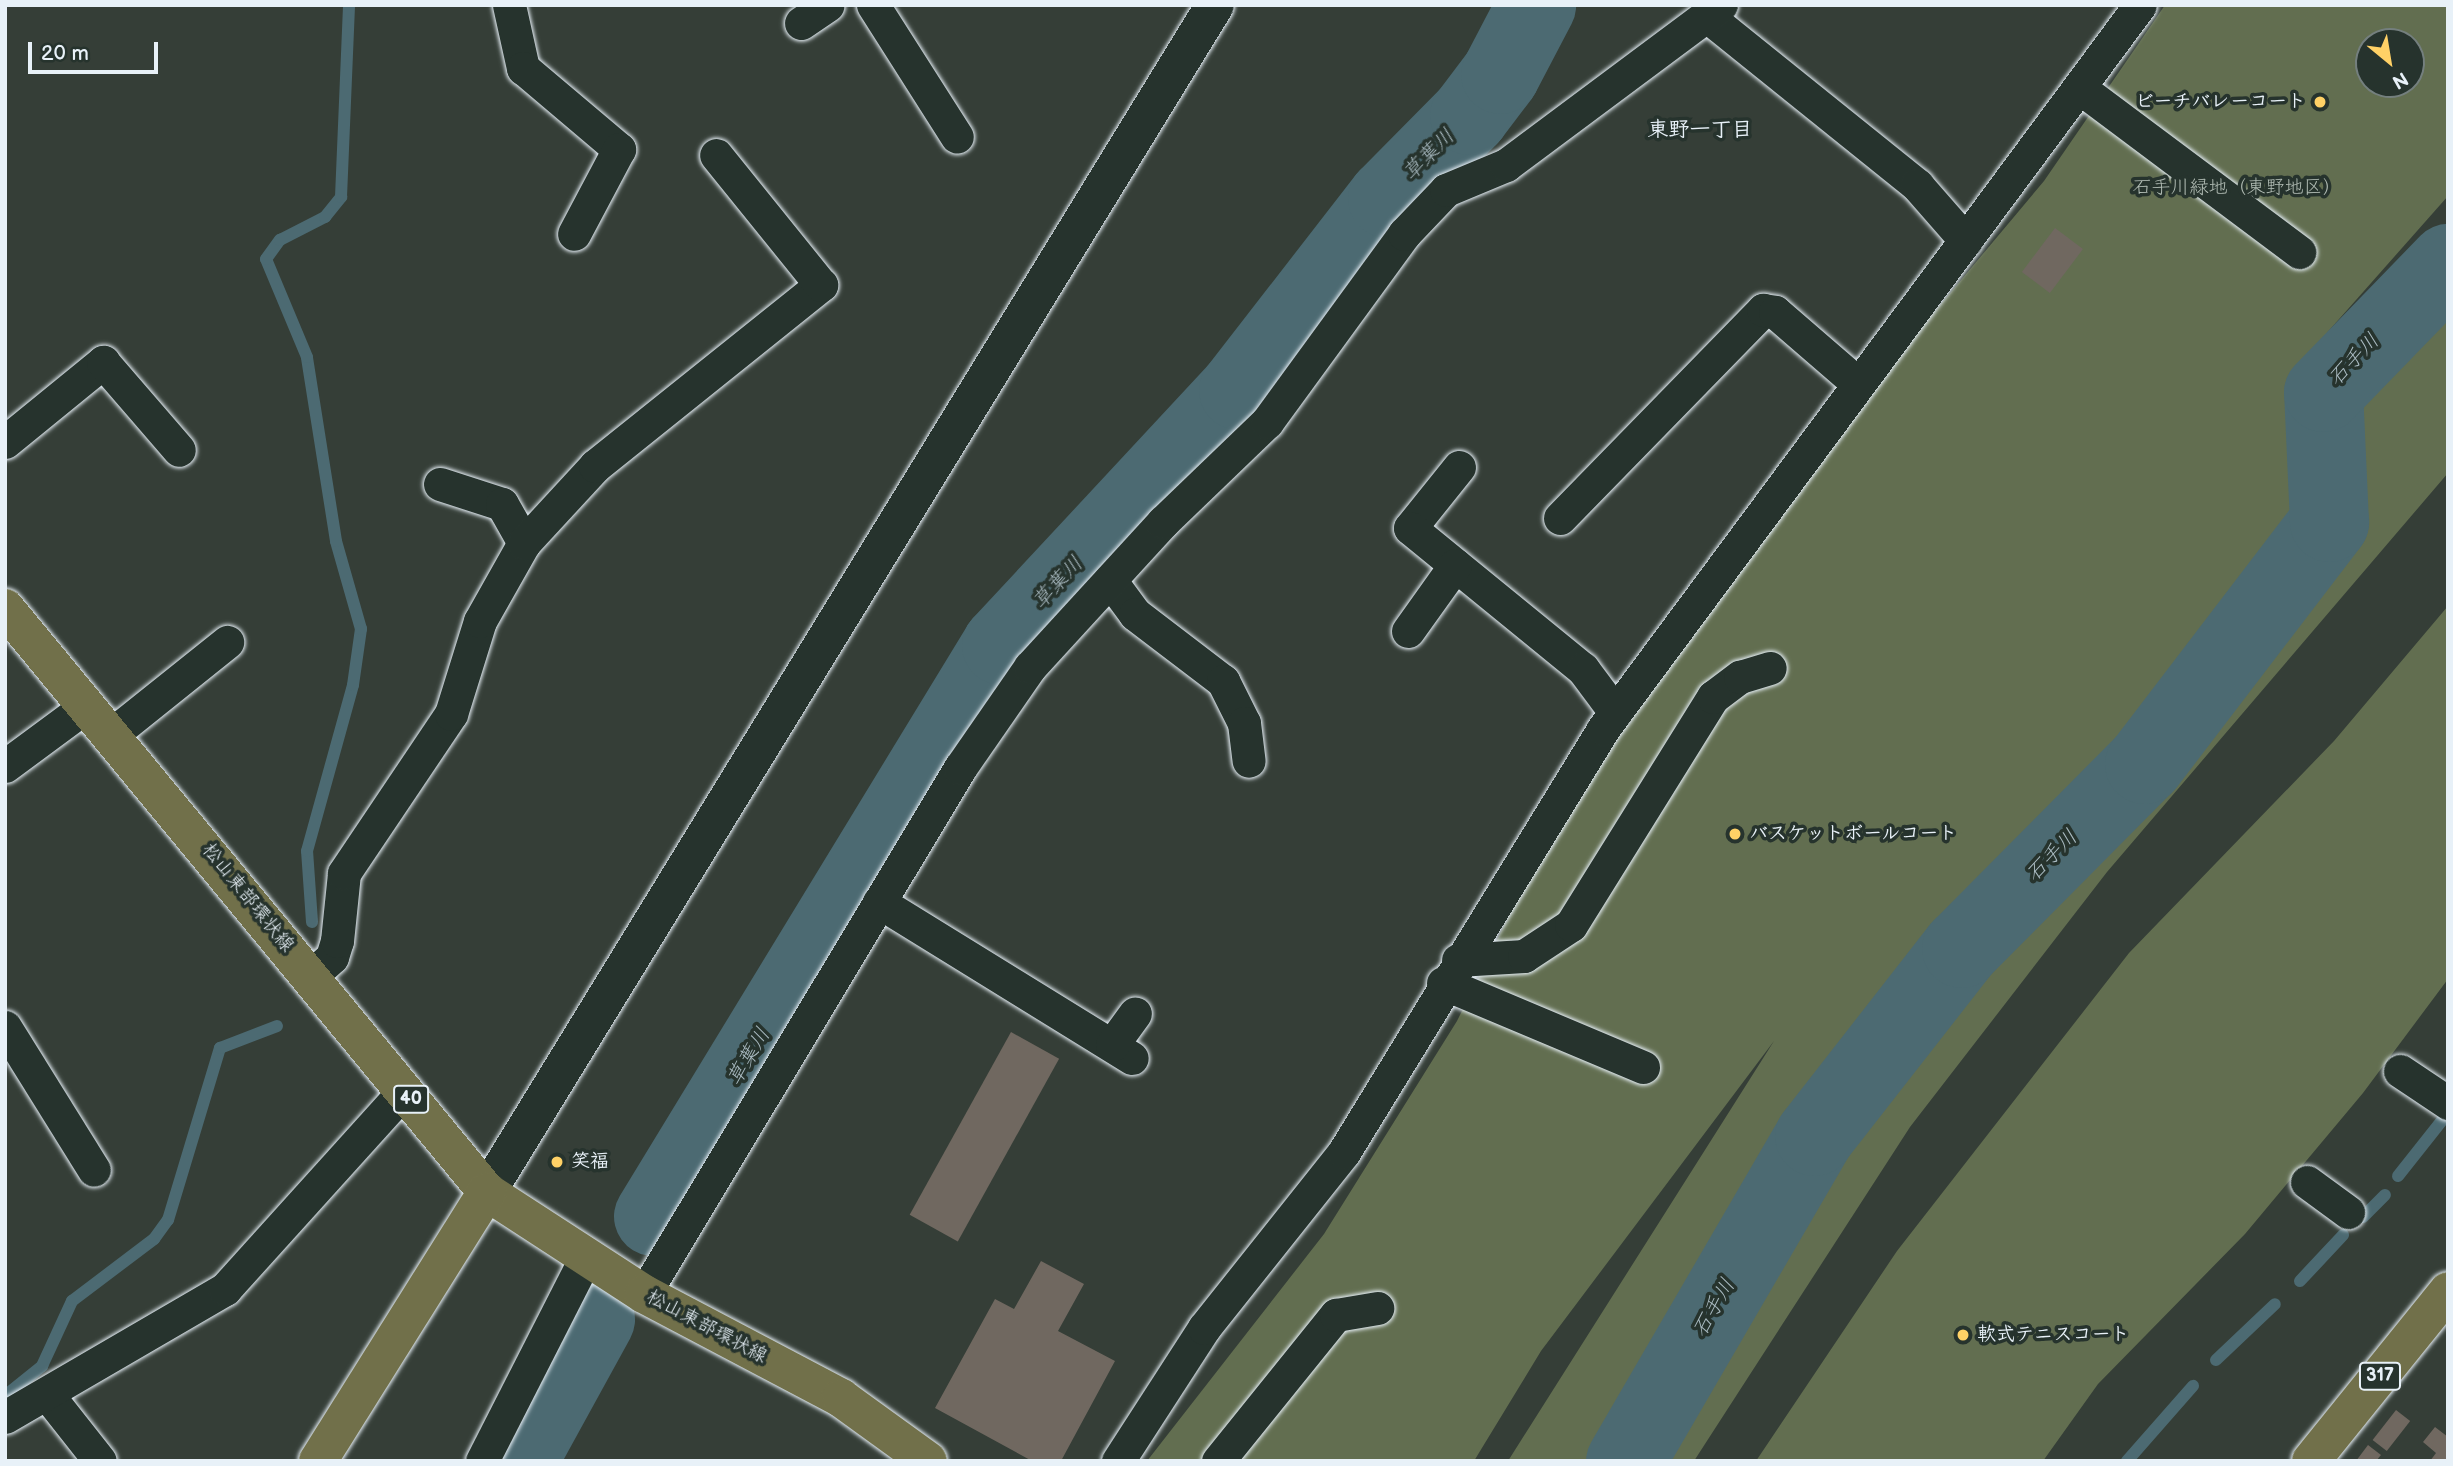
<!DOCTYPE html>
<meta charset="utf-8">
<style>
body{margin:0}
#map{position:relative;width:2453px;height:1466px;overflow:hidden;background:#353e37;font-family:"Balsamiq Sans","Klee One",sans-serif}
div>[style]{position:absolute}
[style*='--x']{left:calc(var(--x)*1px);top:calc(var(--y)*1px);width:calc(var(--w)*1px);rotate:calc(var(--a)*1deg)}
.green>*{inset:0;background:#626e50}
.water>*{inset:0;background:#4c6a72}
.stream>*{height:12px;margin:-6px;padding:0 6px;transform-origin:6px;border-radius:6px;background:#4c6a72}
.river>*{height:79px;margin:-39.5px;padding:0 39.5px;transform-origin:39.5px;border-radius:39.5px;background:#4c6a72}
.building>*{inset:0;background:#706860;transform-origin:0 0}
.roads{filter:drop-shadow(0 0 2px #e8f1f8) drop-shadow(0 0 2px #e8f1f8)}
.minor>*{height:33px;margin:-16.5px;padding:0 16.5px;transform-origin:16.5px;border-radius:16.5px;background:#26332d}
.tertiary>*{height:38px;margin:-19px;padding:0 19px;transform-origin:19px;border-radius:19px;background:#26332d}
.primary>*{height:38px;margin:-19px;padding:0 19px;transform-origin:19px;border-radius:19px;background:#71704a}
.trunk>*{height:38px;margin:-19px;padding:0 19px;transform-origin:19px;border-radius:19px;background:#71704a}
.dots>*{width:19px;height:19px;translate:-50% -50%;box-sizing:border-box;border:4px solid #26332d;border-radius:50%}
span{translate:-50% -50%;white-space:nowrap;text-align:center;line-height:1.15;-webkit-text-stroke:7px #26332d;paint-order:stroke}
.shield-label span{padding:2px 5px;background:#26332d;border:2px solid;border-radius:5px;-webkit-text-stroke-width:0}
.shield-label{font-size:18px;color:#e8f1f8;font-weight:700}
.poi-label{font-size:19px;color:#e8f1f8;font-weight:700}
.right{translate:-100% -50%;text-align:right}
.left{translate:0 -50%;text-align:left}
.park-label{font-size:19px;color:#b2bdb5}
.street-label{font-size:19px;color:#e8f1f8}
.neighbourhood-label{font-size:21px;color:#e8f1f8;font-weight:700}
.water-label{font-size:21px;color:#aabbc2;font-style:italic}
.frame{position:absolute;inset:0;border:7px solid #e8f1f8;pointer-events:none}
.north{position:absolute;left:2355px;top:28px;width:70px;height:70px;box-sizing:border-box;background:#26332d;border:2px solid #747f7e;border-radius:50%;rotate:150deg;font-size:19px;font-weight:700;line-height:28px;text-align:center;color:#e8f1f8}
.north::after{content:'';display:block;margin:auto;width:24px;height:32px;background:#ffd166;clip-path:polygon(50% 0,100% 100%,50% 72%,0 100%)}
.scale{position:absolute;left:28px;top:42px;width:130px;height:32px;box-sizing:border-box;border:4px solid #e8f1f8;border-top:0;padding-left:9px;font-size:21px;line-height:24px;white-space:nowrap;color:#e8f1f8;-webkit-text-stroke:5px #26332d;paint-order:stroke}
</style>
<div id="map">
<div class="green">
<i style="clip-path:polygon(evenodd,2165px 5px,2448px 5px,2448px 196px,2287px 378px,2448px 222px,2448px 473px,2107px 872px,1910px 1127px,1694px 1461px,1638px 1461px,1696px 1369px,1697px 1335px,1626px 1429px,1588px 1461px,1508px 1461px,1774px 1041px,1541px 1351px,1474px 1461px,1147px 1461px,1324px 1234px,1457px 1021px,1527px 879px,1613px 738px,1858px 403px,2044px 181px,2165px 5px,2369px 42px,2411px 42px,2411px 84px,2369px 84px,2369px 42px)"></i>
<i style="clip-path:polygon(2448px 606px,2448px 979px,2363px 1093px,2245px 1234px,2098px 1384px,2043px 1461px,1756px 1461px,1897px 1251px,2129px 953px,2334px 741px)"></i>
</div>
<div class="water">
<i style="clip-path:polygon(1698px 1334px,1696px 1369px,1638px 1461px,1588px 1461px,1626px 1429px)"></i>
</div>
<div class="stream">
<i style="--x:312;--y:922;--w:71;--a:-94"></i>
<i style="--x:307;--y:851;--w:172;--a:-74.5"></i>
<i style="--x:353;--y:685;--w:57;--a:-81.9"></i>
<i style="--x:361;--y:629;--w:91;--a:-105.9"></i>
<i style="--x:336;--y:541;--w:186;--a:-99"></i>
<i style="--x:307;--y:357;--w:106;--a:-112.7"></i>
<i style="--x:266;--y:259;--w:24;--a:-54"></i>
<i style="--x:280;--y:240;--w:51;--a:-27.1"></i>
<i style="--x:325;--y:217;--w:26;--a:-51"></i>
<i style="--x:341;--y:197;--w:192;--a:-87.6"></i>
<i style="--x:2398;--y:1176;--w:74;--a:-51.6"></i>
<i style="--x:2363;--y:1217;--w:31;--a:-45"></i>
<i style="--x:2300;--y:1281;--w:63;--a:-46.9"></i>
<i style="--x:2216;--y:1360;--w:81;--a:-43.5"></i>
<i style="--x:5;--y:1396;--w:48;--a:-39"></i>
<i style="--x:42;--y:1366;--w:72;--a:-65.2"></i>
<i style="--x:72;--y:1301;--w:103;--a:-37.1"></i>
<i style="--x:154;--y:1239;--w:24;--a:-54"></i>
<i style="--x:168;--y:1220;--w:180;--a:-73.2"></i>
<i style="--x:220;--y:1048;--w:61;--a:-21.1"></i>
<i style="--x:2127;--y:1461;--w:100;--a:-48.7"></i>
</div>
<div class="river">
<i style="--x:653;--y:1216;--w:669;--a:-58.64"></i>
<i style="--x:1001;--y:645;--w:348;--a:-47.1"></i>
<i style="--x:1238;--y:390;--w:243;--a:-52.2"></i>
<i style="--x:1387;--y:198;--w:117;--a:-45.3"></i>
<i style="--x:1469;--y:115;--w:51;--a:-52.9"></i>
<i style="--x:1500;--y:74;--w:78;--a:-62.4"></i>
<i style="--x:517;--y:1461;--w:162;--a:-61.2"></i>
<i style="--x:1625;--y:1461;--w:376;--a:-59.8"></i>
<i style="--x:1814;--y:1136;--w:239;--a:-52"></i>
<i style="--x:1961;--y:948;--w:260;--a:-45.2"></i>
<i style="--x:2144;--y:764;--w:305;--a:-52.6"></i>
<i style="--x:2329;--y:522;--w:130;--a:-92.6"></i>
<i style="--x:2323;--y:392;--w:180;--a:-45.9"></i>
</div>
<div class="building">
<i style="left:2055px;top:228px;width:35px;height:55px;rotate:37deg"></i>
<i style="left:1011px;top:1032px;width:55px;height:209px;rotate:29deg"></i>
<i style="clip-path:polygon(1041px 1261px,1084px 1284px,1058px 1331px,1115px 1361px,1061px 1461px,1032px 1461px,935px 1408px,995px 1299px,1014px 1309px)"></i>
<i style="left:2396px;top:1410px;width:18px;height:38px;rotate:38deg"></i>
<i style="clip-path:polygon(2435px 1427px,2448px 1437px,2448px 1461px,2430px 1461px,2436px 1453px,2423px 1442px)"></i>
<i style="clip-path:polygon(2368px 1445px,2381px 1455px,2376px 1461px,2356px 1461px)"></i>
</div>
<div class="roads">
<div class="minor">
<i style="--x:509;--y:5;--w:65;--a:77.5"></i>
<i style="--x:523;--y:68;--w:126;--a:40.2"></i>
<i style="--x:619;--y:149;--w:96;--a:117.9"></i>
<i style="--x:873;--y:5;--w:156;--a:57.5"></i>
<i style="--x:1707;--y:16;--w:270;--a:38.8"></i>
<i style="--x:1917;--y:185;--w:74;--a:48.8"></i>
<i style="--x:801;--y:23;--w:32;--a:-34"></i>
<i style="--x:2080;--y:88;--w:274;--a:36.8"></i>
<i style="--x:5;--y:442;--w:127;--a:-39.2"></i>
<i style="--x:103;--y:362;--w:116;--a:49.2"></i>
<i style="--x:1459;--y:467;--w:78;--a:128.8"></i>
<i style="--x:1410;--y:528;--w:223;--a:39.2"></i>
<i style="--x:1583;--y:669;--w:54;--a:53.3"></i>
<i style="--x:440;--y:484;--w:65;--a:17.9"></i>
<i style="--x:502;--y:504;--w:45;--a:60.6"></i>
<i style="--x:1560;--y:518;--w:291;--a:-45.7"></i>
<i style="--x:1763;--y:310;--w:12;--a:9"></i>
<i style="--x:1775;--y:312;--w:107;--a:40.8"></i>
<i style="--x:1110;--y:580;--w:42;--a:53.7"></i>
<i style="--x:1135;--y:614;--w:111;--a:37.3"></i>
<i style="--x:1223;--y:681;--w:47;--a:63.4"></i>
<i style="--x:1244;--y:723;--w:38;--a:83"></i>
<i style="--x:1408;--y:631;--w:81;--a:-54.5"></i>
<i style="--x:111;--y:735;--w:149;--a:-38.7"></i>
<i style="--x:5;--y:766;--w:101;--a:-36.5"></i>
<i style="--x:879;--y:902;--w:297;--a:31.7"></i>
<i style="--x:1458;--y:960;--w:66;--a:-3.5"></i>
<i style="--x:1524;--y:956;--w:56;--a:-33.4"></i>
<i style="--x:1571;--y:925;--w:269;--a:-58.1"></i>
<i style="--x:1713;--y:697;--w:34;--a:-37"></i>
<i style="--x:1740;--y:677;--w:31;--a:-17"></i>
<i style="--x:311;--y:976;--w:28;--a:-42"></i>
<i style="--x:332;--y:957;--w:17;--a:-73"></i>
<i style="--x:337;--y:941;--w:68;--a:-84.1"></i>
<i style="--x:344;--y:873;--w:192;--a:-56.1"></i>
<i style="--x:451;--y:714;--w:97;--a:-72.7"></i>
<i style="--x:480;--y:621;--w:90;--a:-60.6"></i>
<i style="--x:524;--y:543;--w:105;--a:-47.3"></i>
<i style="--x:595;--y:466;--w:290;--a:-38.7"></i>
<i style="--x:821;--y:285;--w:167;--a:-128.9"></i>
<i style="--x:1443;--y:983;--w:217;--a:22.8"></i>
<i style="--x:5;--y:1027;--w:168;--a:58.1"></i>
<i style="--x:1112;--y:1045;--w:39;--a:-54"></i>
<i style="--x:2400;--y:1071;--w:58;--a:33.7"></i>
<i style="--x:2307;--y:1182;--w:51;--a:36.2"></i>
<i style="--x:644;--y:1294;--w:614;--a:-59"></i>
<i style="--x:960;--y:768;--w:123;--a:-55.3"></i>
<i style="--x:1030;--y:667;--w:197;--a:-47.5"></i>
<i style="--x:1163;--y:522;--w:144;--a:-43.9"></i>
<i style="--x:1267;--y:422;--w:233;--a:-53.9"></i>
<i style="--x:1404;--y:234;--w:61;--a:-46.3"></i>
<i style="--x:1446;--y:190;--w:65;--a:-22.6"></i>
<i style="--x:1506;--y:165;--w:268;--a:-36.7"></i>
<i style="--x:47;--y:1394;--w:85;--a:51.7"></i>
<i style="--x:5;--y:1417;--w:255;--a:-30.2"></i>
<i style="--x:225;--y:1289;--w:268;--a:-47.9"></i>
<i style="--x:482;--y:1461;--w:227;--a:-63"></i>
<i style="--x:1118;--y:1461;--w:158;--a:-57.1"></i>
<i style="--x:1204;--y:1328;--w:225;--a:-51.5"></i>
<i style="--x:1344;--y:1152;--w:496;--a:-58.5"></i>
<i style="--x:1603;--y:729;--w:901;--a:-53.44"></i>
<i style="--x:1218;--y:1461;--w:188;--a:-51.1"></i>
<i style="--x:1336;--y:1315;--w:42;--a:-9.7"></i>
</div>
<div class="tertiary">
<i style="--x:487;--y:1192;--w:1392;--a:-58.48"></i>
</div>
<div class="primary">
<i style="--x:5;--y:608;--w:757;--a:50.47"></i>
<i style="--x:487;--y:1192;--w:187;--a:33"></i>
<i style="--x:644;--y:1294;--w:223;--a:27.8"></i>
<i style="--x:841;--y:1398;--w:107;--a:35.9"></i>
<i style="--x:318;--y:1461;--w:318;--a:-57.9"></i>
</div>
<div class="trunk">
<i style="--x:2311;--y:1461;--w:218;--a:-51.1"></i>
</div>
</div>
<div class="dots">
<i style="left:2320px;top:102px;background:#ffd166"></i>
<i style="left:1735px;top:834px;background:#ffd166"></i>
<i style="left:557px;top:1162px;background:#ffd166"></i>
<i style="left:1963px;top:1335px;background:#ffd166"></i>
</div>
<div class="shield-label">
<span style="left:411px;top:1099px">40</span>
<span style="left:2380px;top:1376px">317</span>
</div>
<div class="poi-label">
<span class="right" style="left:2306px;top:102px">ビーチバレーコート</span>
<span class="left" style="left:1749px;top:834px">バスケットボールコート</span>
<span class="left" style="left:571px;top:1162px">笑福</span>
<span class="left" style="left:1977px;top:1335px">軟式テニスコート</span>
</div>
<div class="park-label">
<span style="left:2237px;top:188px">石手川緑地（東野地区）</span>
</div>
<div class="street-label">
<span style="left:248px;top:898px;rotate:51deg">松山東部環状線</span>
<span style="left:707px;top:1327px;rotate:28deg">松山東部環状線</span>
</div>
<div class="neighbourhood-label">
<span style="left:1700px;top:130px">東野一丁目</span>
</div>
<div class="water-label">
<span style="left:1429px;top:155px;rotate:-45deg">草葉川</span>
<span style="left:2354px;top:360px;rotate:-46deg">石手川</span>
<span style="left:1058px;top:583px;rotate:-47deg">草葉川</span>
<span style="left:2052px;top:856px;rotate:-45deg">石手川</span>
<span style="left:749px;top:1057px;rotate:-59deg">草葉川</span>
<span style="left:1714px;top:1308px;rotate:-60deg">石手川</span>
</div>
<div class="frame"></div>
<div class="north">N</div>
<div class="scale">20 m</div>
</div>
